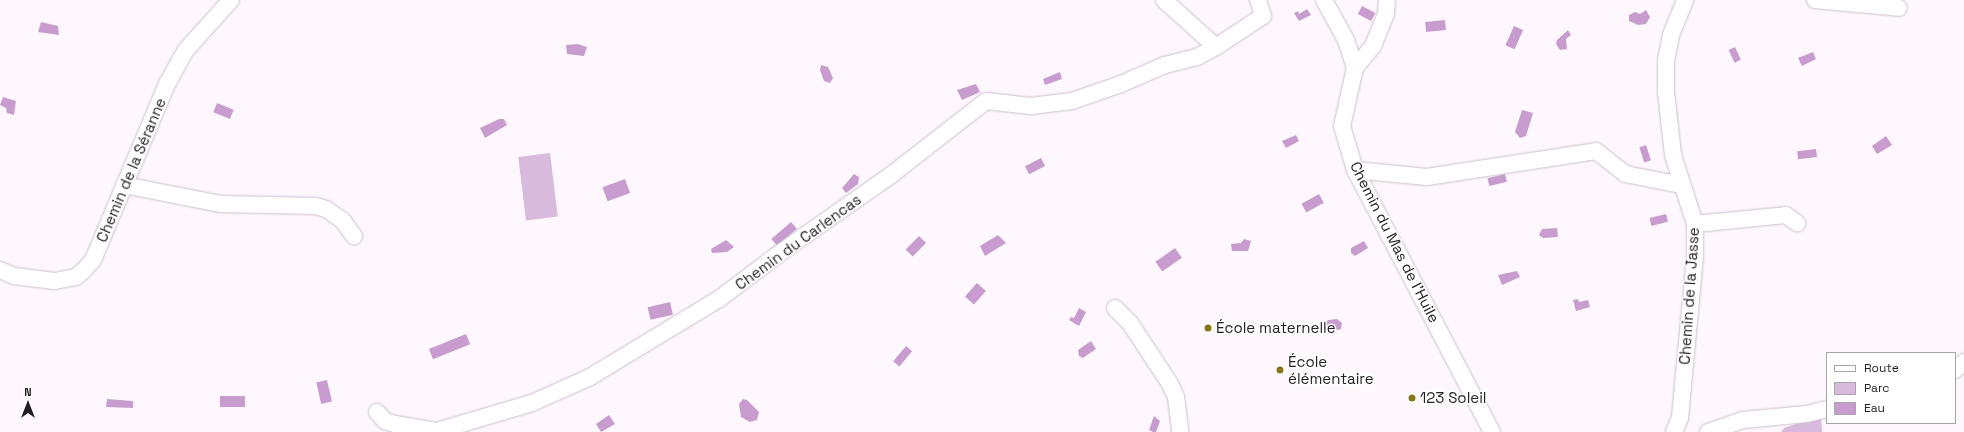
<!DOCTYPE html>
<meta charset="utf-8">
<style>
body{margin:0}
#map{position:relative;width:1964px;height:432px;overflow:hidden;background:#fef8fe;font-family:"Space Grotesk",sans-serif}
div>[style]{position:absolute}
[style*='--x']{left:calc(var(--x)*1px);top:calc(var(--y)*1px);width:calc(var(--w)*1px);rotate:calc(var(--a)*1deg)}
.green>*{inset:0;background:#d8bbdc;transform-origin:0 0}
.water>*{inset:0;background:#c89cce;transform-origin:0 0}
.roads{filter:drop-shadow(0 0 1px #ccbfce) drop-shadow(0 0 1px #ccbfce)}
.minor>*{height:16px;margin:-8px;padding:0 8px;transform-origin:8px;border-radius:8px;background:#fff}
.dots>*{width:11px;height:11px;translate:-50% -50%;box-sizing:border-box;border:2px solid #fff;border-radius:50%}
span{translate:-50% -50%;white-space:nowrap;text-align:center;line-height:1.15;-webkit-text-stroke:3px #fff;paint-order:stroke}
.street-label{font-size:15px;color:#211d22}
.poi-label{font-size:15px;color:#211d22}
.left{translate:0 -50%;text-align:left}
.legend{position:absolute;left:1826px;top:352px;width:130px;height:72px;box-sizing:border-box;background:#fff;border:1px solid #a6a5a7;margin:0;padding:5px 7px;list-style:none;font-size:12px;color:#211d22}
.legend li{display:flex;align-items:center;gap:8px;height:20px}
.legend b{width:20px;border:1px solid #a6a5a7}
.north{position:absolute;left:8px;top:384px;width:40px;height:40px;-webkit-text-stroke:3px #fff;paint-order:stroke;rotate:0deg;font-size:11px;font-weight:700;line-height:16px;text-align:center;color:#211d22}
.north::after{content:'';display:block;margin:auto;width:14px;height:18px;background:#211d22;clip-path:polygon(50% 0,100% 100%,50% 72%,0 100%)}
</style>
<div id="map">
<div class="green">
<i style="left:550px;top:153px;width:64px;height:32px;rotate:83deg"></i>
<i style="clip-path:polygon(1821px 416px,1822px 432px,1781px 432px,1784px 428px)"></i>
</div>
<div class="water">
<i style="left:1362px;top:6px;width:15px;height:9px;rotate:28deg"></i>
<i style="clip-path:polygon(1307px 9px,1311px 15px,1299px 21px,1294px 13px,1298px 11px,1299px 14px)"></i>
<i style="clip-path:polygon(1646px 10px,1650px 17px,1646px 24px,1638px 25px,1629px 21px,1629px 15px,1635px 12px,1640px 14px)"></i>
<i style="left:1445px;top:20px;width:10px;height:20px;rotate:84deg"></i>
<i style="clip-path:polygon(41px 22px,58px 26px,59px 35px,38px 32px)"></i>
<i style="left:1514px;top:26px;width:10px;height:21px;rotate:24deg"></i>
<i style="clip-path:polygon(1568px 30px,1571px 35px,1566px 39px,1567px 49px,1560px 50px,1556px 44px,1557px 40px)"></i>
<i style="clip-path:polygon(578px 44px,587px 47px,584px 56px,567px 54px,566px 45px)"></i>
<i style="left:1735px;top:47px;width:14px;height:7px;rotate:65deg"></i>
<i style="clip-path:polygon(1813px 52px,1816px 59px,1802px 66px,1798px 58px)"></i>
<i style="clip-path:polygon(821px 65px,828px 67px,833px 78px,830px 83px,824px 81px,820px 70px)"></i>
<i style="clip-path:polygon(1060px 72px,1062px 79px,1045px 85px,1043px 79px)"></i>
<i style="clip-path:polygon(976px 84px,980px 92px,962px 100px,957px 90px)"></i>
<i style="clip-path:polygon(3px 97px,16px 101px,14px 115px,7px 113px,6px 108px,0 105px)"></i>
<i style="left:217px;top:103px;width:18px;height:10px;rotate:22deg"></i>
<i style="clip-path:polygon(1522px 110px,1533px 113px,1526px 136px,1520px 138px,1515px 132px)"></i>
<i style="clip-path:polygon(499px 119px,504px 119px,507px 125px,485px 138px,480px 128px)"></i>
<i style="clip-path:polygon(1296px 135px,1299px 141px,1286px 148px,1282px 141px)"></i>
<i style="clip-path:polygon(1886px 136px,1892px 145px,1877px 154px,1872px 146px)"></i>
<i style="left:1646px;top:145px;width:16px;height:7px;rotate:72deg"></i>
<i style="left:1816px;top:149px;width:8px;height:19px;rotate:83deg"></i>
<i style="left:1041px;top:158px;width:9px;height:18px;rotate:63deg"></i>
<i style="clip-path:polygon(854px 174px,859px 177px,858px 184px,846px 193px,842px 188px)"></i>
<i style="left:1505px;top:174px;width:8px;height:18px;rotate:76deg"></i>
<i style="left:625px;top:179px;width:15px;height:24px;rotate:70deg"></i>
<i style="left:1319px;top:194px;width:10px;height:20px;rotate:61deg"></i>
<i style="left:1666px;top:214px;width:8px;height:17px;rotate:76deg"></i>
<i style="left:791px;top:222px;width:9px;height:26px;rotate:49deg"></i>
<i style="clip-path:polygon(1557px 228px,1558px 237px,1543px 238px,1539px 235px,1542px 229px)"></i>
<i style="clip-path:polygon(998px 235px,1006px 243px,985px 256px,980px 246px)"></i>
<i style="left:919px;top:236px;width:10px;height:19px;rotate:45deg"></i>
<i style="clip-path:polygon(1244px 239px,1251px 241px,1248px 251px,1232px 251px,1231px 244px,1241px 243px)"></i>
<i style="clip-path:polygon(726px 240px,734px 247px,727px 252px,712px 253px,711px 249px)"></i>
<i style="clip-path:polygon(1364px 241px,1368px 248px,1355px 256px,1351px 253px,1351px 248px)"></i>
<i style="left:1175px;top:248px;width:12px;height:24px;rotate:55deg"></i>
<i style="clip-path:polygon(1517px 271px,1520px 277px,1502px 285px,1498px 275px)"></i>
<i style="left:977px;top:283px;width:12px;height:18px;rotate:42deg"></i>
<i style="clip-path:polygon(1578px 299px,1579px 302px,1588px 300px,1590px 307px,1576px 311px,1573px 300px)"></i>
<i style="left:670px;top:302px;width:13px;height:23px;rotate:77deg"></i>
<i style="clip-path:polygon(1079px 308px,1086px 312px,1079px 326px,1069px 320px,1071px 317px,1074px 318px)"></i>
<i style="clip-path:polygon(1337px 319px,1342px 323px,1341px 329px,1328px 332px,1325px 330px,1324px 326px,1328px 320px)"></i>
<i style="left:466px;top:334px;width:11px;height:40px;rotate:68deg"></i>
<i style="clip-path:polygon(1091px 341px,1096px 349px,1083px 358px,1079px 356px,1078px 350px)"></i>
<i style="left:906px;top:346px;width:8px;height:20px;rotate:40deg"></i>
<i style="left:327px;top:380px;width:22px;height:11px;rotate:77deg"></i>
<i style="left:245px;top:396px;width:11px;height:25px;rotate:90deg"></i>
<i style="clip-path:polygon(107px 399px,133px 401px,133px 408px,106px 407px)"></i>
<i style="clip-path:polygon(743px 399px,747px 400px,759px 412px,757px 420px,750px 422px,741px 417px,739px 404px)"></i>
<i style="clip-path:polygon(609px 415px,615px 424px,601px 432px,596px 424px)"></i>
<i style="clip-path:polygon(1154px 416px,1160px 421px,1156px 432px,1153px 432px,1149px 430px)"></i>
</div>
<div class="roads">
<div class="minor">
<i style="--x:1164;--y:0;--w:70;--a:42.1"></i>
<i style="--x:1216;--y:47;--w:56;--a:-33.4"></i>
<i style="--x:1263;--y:16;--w:17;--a:-107"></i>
<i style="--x:1324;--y:0;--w:46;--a:61.2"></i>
<i style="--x:1346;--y:40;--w:29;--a:72"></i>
<i style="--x:1355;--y:68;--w:59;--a:102.6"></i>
<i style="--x:1342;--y:126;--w:46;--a:73.5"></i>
<i style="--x:1355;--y:170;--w:296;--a:62.4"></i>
<i style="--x:1815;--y:0;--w:84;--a:5.4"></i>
<i style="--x:1355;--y:68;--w:28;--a:-51"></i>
<i style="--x:1373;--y:46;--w:35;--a:-68"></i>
<i style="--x:1386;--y:13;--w:13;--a:-86"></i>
<i style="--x:1355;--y:170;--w:72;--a:5.6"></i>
<i style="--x:1427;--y:177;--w:171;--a:-8.7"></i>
<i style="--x:1596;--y:151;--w:37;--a:38"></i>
<i style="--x:1625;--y:174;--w:57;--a:11.1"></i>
<i style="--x:124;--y:185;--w:99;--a:11.1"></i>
<i style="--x:221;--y:204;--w:95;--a:1.2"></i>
<i style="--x:316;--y:206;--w:10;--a:17"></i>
<i style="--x:326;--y:209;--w:21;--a:35"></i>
<i style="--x:343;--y:221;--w:19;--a:54"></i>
<i style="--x:1695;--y:224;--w:91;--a:-5.6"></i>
<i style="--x:1786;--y:215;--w:14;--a:36"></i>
<i style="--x:0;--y:270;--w:15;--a:23"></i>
<i style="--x:14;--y:276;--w:41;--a:7"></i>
<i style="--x:55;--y:281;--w:21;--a:-11"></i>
<i style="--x:76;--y:277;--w:11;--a:-41"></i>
<i style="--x:84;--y:270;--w:13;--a:-48"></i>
<i style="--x:93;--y:260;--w:191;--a:-67.2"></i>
<i style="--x:167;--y:84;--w:39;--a:-61"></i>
<i style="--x:186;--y:50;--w:67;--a:-48"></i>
<i style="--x:1115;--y:308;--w:21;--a:45"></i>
<i style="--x:1130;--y:323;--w:73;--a:56.7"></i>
<i style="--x:1170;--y:384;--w:14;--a:65"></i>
<i style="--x:1176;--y:397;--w:35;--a:83"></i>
<i style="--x:1955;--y:370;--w:12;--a:-42"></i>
<i style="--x:377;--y:412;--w:12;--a:48"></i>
<i style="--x:385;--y:421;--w:10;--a:17"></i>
<i style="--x:395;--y:424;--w:43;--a:9.5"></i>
<i style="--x:437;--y:431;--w:99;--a:-16.4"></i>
<i style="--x:532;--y:403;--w:64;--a:-24.1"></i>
<i style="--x:590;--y:377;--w:151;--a:-31.2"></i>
<i style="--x:719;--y:299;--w:81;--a:-37"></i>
<i style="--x:784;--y:250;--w:131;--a:-35"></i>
<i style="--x:891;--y:175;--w:120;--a:-37.9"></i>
<i style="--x:986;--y:101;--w:45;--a:6.3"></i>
<i style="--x:1031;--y:106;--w:41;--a:-7"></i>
<i style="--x:1072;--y:101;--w:52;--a:-19.1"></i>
<i style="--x:1121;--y:84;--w:48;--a:-23.4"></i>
<i style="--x:1165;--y:65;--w:33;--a:-14"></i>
<i style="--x:1197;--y:57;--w:21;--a:-28"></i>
<i style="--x:1674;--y:432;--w:15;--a:-67"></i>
<i style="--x:1680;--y:418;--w:164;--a:-84.7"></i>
<i style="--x:1695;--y:255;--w:31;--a:-90"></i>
<i style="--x:1695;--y:224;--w:72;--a:-107.7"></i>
<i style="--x:1673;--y:155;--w:63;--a:-96.3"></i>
<i style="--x:1666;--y:92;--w:31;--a:-90"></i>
<i style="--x:1666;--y:61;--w:26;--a:-79"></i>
<i style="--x:1671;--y:35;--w:38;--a:-68"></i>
<i style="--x:1708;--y:432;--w:37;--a:-19"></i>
<i style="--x:1743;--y:420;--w:64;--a:-5.4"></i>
<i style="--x:1807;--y:414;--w:21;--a:-14"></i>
</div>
</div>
<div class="dots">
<i style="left:1208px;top:328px;background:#8a7418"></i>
<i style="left:1280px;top:370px;background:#8a7418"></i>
<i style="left:1412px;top:398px;background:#8a7418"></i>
</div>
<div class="street-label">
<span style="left:131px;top:170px;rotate:-67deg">Chemin de la Séranne</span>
<span style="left:798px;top:242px;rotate:-36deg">Chemin du Carlencas</span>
<span style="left:1395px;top:242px;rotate:63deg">Chemin du Mas de l'Huile</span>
<span style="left:1689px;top:296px;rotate:-86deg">Chemin de la Jasse</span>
</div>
<div class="poi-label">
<span class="left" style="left:1216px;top:328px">École maternelle</span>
<span class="left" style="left:1288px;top:370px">École<br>élémentaire</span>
<span class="left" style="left:1420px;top:398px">123 Soleil</span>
</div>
<ul class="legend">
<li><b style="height:5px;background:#fff"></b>Route</li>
<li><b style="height:11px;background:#d8bbdc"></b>Parc</li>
<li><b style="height:11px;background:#c89cce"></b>Eau</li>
</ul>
<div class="north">N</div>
</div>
